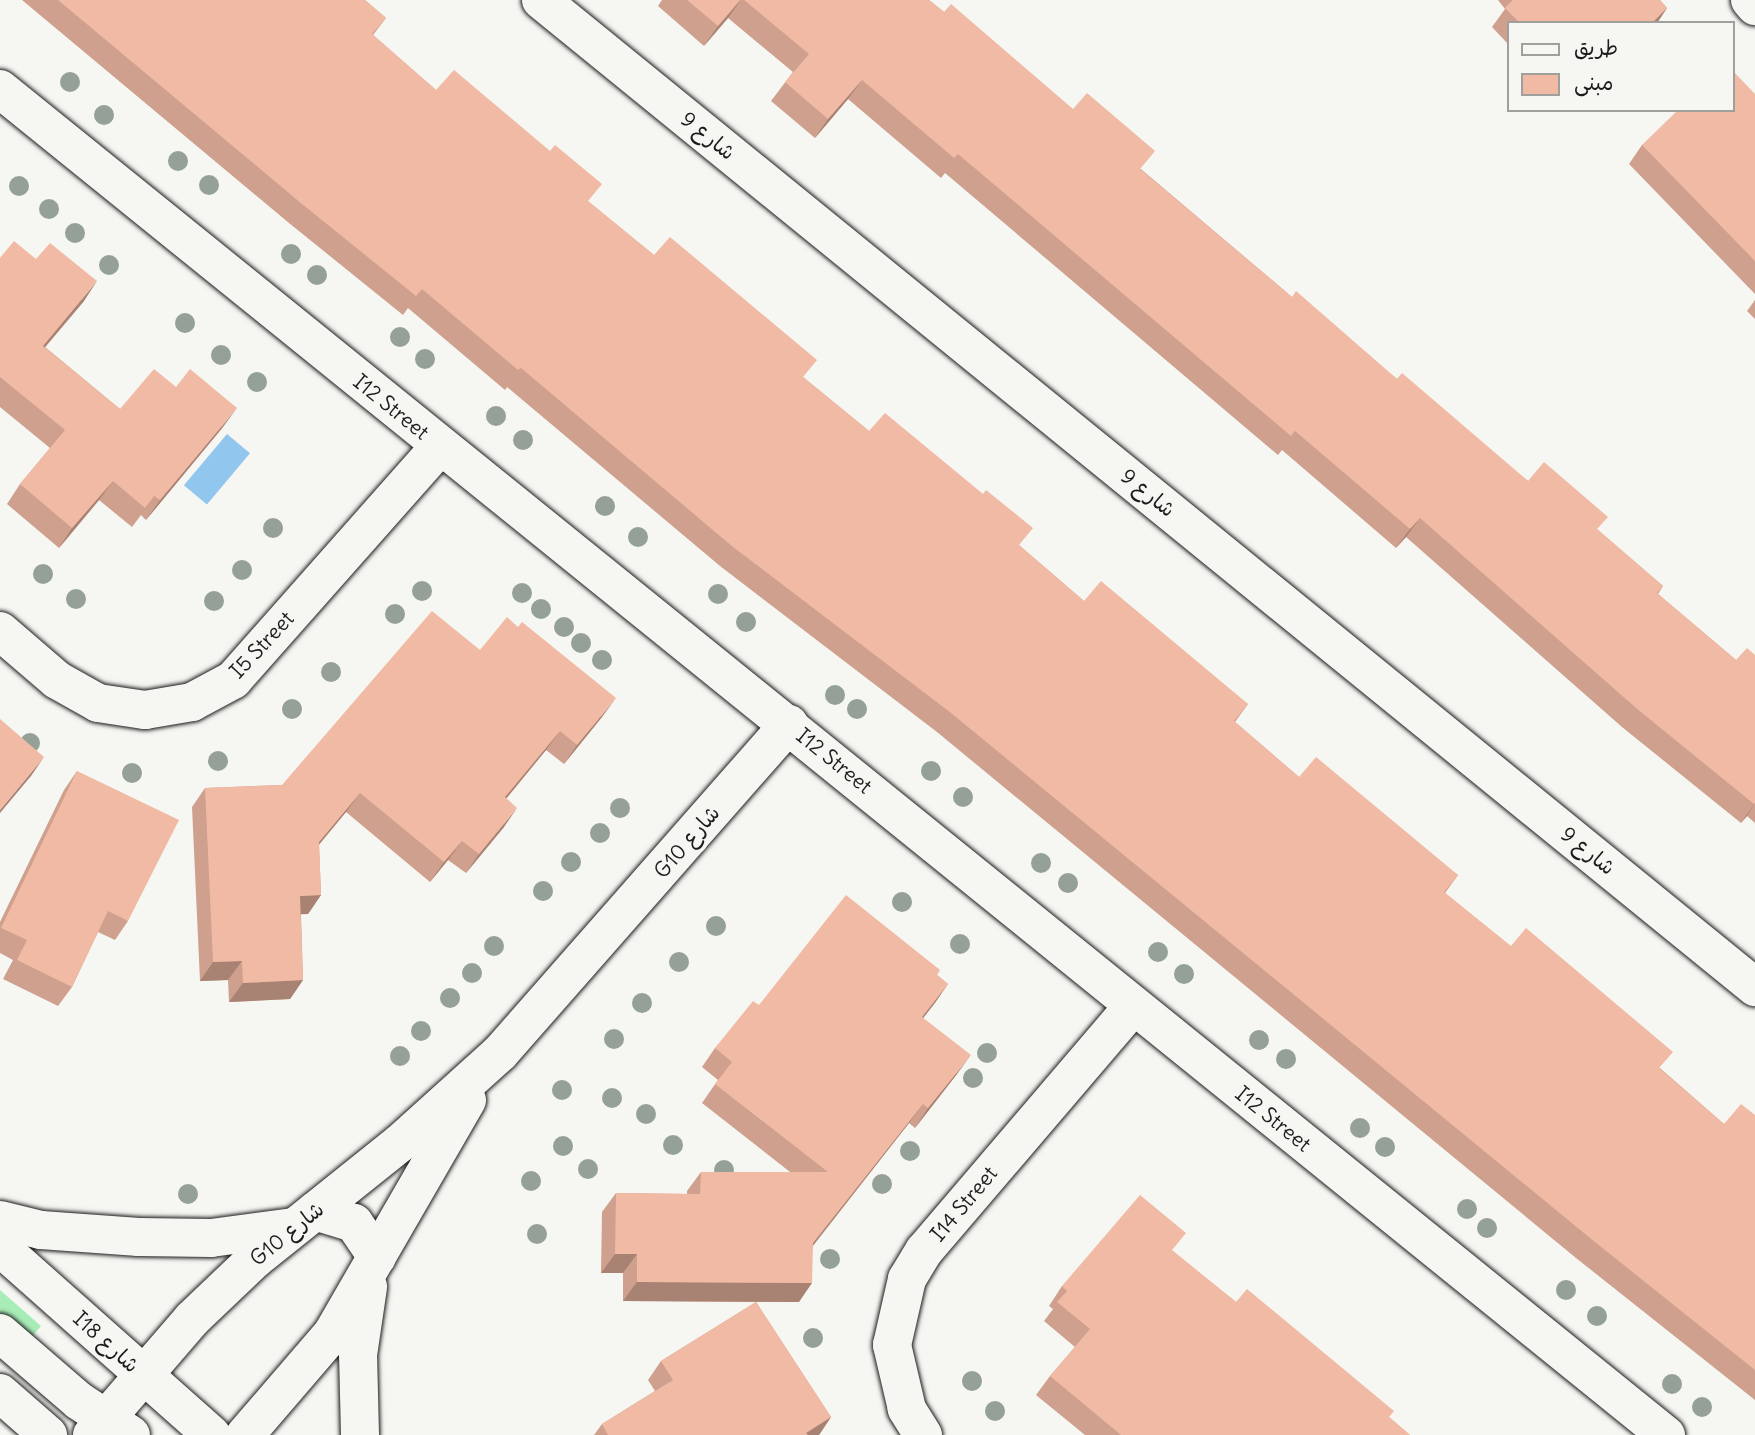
<!DOCTYPE html>
<meta charset="utf-8">
<style>
body{margin:0}
#map{position:relative;width:1755px;height:1435px;overflow:hidden;background:#f6f6f2;font-family:Delius,"Playpen Sans Arabic",sans-serif}
div>[style]{position:absolute}
[style*='--x']{left:calc(var(--x)*1px);top:calc(var(--y)*1px);width:calc(var(--w)*1px);rotate:calc(var(--a)*1deg)}
.green>*{inset:0;background:#a8edb7}
.water>*{inset:0;background:#91c7ef;transform-origin:0 0}
.roads{filter:drop-shadow(0 0 2px #1c1c1c) drop-shadow(0 0 2px #1c1c1c)}
.minor>*{height:38px;margin:-19px;padding:0 19px;transform-origin:19px;border-radius:19px;background:#f6f6f2}
.trees>*{width:20px;height:20px;margin:-10px;border-radius:50%;background:#95a196}
.wall>*{inset:0;background:#cea08d}
.shaded-wall>*{inset:0;background:#a88273}
.building>*{inset:0;background:#f0baa4}
span{translate:-50% -50%;white-space:nowrap;text-align:center;line-height:1.15;-webkit-text-stroke:7px #f6f6f2;paint-order:stroke}
.street-label{font-size:21px;color:#1c1c1c}
.legend{position:absolute;left:1507px;top:21px;width:228px;height:91px;box-sizing:border-box;background:#f6f6f2;border:2px solid #9f9f9c;margin:0;padding:9px 12px;list-style:none;font-size:21px;color:#1c1c1c}
.legend li{display:flex;align-items:center;gap:14px;height:35px}
.legend b{width:35px;border:2px solid #9f9f9c}
</style>
<div id="map">
<div class="green">
<i style="clip-path:polygon(0 1290px,41px 1326px,30px 1339px,0 1313px)"></i>
</div>
<div class="water">
<i style="left:227px;top:434px;width:30px;height:67px;rotate:40deg"></i>
</div>
<div class="roads">
<div class="minor">
<i style="--x:541;--y:0;--w:1565;--a:39.11"></i>
<i style="--x:1750;--y:0;--w:8;--a:50"></i>
<i style="--x:0;--y:89;--w:2142;--a:38.94"></i>
<i style="--x:0;--y:631;--w:75;--a:40.7"></i>
<i style="--x:57;--y:680;--w:47;--a:29.3"></i>
<i style="--x:98;--y:703;--w:48;--a:8.5"></i>
<i style="--x:145;--y:710;--w:48;--a:-9.7"></i>
<i style="--x:192;--y:702;--w:47;--a:-28.2"></i>
<i style="--x:233;--y:680;--w:312;--a:-48.5"></i>
<i style="--x:315;--y:1211;--w:41;--a:17.1"></i>
<i style="--x:354;--y:1223;--w:41;--a:55.9"></i>
<i style="--x:0;--y:1220;--w:42;--a:13.7"></i>
<i style="--x:41;--y:1230;--w:98;--a:4.1"></i>
<i style="--x:139;--y:1237;--w:72;--a:0.8"></i>
<i style="--x:211;--y:1238;--w:83;--a:-7.6"></i>
<i style="--x:0;--y:1247;--w:283;--a:41.6"></i>
<i style="--x:0;--y:1333;--w:104;--a:40.7"></i>
<i style="--x:79;--y:1401;--w:62;--a:33.2"></i>
<i style="--x:0;--y:1393;--w:64;--a:41.2"></i>
<i style="--x:92;--y:1435;--w:153;--a:-49.2"></i>
<i style="--x:192;--y:1319;--w:86;--a:-43.6"></i>
<i style="--x:254;--y:1260;--w:187;--a:-38.7"></i>
<i style="--x:400;--y:1143;--w:135;--a:-42"></i>
<i style="--x:500;--y:1053;--w:438;--a:-48.7"></i>
<i style="--x:245;--y:1435;--w:133;--a:-49.3"></i>
<i style="--x:332;--y:1334;--w:270;--a:-60"></i>
<i style="--x:360;--y:1435;--w:80;--a:-91.4"></i>
<i style="--x:358;--y:1355;--w:69;--a:-81.6"></i>
<i style="--x:923;--y:1435;--w:31;--a:-122"></i>
<i style="--x:907;--y:1409;--w:66;--a:-103.2"></i>
<i style="--x:892;--y:1345;--w:68;--a:-77.2"></i>
<i style="--x:907;--y:1279;--w:33;--a:-59"></i>
<i style="--x:924;--y:1251;--w:322;--a:-49.5"></i>
</div>
</div>
<div class="trees">
<i style="left:70px;top:82px"></i>
<i style="left:104px;top:115px"></i>
<i style="left:178px;top:161px"></i>
<i style="left:209px;top:185px"></i>
<i style="left:19px;top:186px"></i>
<i style="left:49px;top:209px"></i>
<i style="left:75px;top:233px"></i>
<i style="left:291px;top:254px"></i>
<i style="left:109px;top:265px"></i>
<i style="left:317px;top:275px"></i>
<i style="left:185px;top:323px"></i>
<i style="left:400px;top:337px"></i>
<i style="left:221px;top:355px"></i>
<i style="left:425px;top:359px"></i>
<i style="left:257px;top:382px"></i>
<i style="left:496px;top:416px"></i>
<i style="left:523px;top:440px"></i>
<i style="left:605px;top:506px"></i>
<i style="left:273px;top:528px"></i>
<i style="left:638px;top:537px"></i>
<i style="left:242px;top:570px"></i>
<i style="left:43px;top:574px"></i>
<i style="left:422px;top:591px"></i>
<i style="left:522px;top:593px"></i>
<i style="left:718px;top:594px"></i>
<i style="left:76px;top:599px"></i>
<i style="left:214px;top:601px"></i>
<i style="left:541px;top:609px"></i>
<i style="left:395px;top:614px"></i>
<i style="left:746px;top:622px"></i>
<i style="left:564px;top:627px"></i>
<i style="left:581px;top:643px"></i>
<i style="left:602px;top:660px"></i>
<i style="left:331px;top:672px"></i>
<i style="left:835px;top:695px"></i>
<i style="left:292px;top:709px"></i>
<i style="left:857px;top:709px"></i>
<i style="left:30px;top:743px"></i>
<i style="left:218px;top:761px"></i>
<i style="left:931px;top:771px"></i>
<i style="left:132px;top:773px"></i>
<i style="left:963px;top:797px"></i>
<i style="left:620px;top:808px"></i>
<i style="left:600px;top:833px"></i>
<i style="left:571px;top:862px"></i>
<i style="left:1041px;top:863px"></i>
<i style="left:1068px;top:883px"></i>
<i style="left:543px;top:891px"></i>
<i style="left:902px;top:902px"></i>
<i style="left:716px;top:926px"></i>
<i style="left:960px;top:944px"></i>
<i style="left:494px;top:946px"></i>
<i style="left:1158px;top:952px"></i>
<i style="left:679px;top:962px"></i>
<i style="left:472px;top:973px"></i>
<i style="left:1184px;top:974px"></i>
<i style="left:450px;top:998px"></i>
<i style="left:642px;top:1003px"></i>
<i style="left:421px;top:1031px"></i>
<i style="left:614px;top:1039px"></i>
<i style="left:1259px;top:1040px"></i>
<i style="left:987px;top:1053px"></i>
<i style="left:400px;top:1056px"></i>
<i style="left:1286px;top:1059px"></i>
<i style="left:973px;top:1078px"></i>
<i style="left:562px;top:1090px"></i>
<i style="left:612px;top:1098px"></i>
<i style="left:646px;top:1114px"></i>
<i style="left:1360px;top:1128px"></i>
<i style="left:673px;top:1145px"></i>
<i style="left:563px;top:1146px"></i>
<i style="left:1385px;top:1147px"></i>
<i style="left:910px;top:1151px"></i>
<i style="left:588px;top:1169px"></i>
<i style="left:724px;top:1170px"></i>
<i style="left:531px;top:1181px"></i>
<i style="left:882px;top:1184px"></i>
<i style="left:188px;top:1194px"></i>
<i style="left:1467px;top:1209px"></i>
<i style="left:1487px;top:1228px"></i>
<i style="left:537px;top:1234px"></i>
<i style="left:830px;top:1259px"></i>
<i style="left:1566px;top:1290px"></i>
<i style="left:1597px;top:1316px"></i>
<i style="left:813px;top:1338px"></i>
<i style="left:972px;top:1381px"></i>
<i style="left:1672px;top:1384px"></i>
<i style="left:1702px;top:1407px"></i>
<i style="left:995px;top:1411px"></i>
</div>
<div class="wall">
<i style="clip-path:polygon(22px 0,365px 0,386px 18px,373px 35px,436px 90px,589px 202px,869px 431px,1020px 546px,1084px 601px,1248px 704px,1235px 722px,1299px 777px,1458px 875px,1445px 893px,1661px 1069px,1724px 1124px,1755px 1115px,1755px 1400px,1576px 1258px,937px 732px,720px 566px,507px 387px,505px 390px,408px 308px,403px 315px,289px 223px)"></i>
<i style="clip-path:polygon(662px 0,929px 0,1142px 170px,1292px 297px,1528px 481px,1598px 530px,1663px 586px,1658px 594px,1736px 660px,1755px 655px,1755px 823px,1747px 816px,1741px 823px,1622px 727px,1406px 537px,1396px 548px,1282px 450px,1278px 455px,945px 173px,941px 178px,848px 99px,815px 138px,771px 101px,793px 72px,728px 18px,704px 46px,658px 6px)"></i>
<i style="clip-path:polygon(1498px 0,1660px 0,1667px 8px,1657px 23px,1508px 23px,1508px 44px,1492px 27px,1505px 9px)"></i>
<i style="clip-path:polygon(1755px 94px,1755px 294px,1629px 164px,1642px 145px)"></i>
<i style="clip-path:polygon(0 258px,84px 301px,45px 347px,120px 409px,223px 427px,146px 520px,141px 515px,132px 527px,99px 500px,59px 548px,7px 504px,20px 484px,50px 448px,0 407px)"></i>
<i style="clip-path:polygon(1755px 300px,1755px 319px,1747px 311px)"></i>
<i style="clip-path:polygon(480px 650px,602px 717px,564px 764px,546px 750px,506px 799px,504px 827px,466px 873px,448px 860px,430px 882px,346px 812px,319px 845px,321px 895px,308px 914px,301px 914px,303px 980px,290px 999px,229px 1002px,228px 980px,200px 981px,192px 807px,205px 788px,282px 785px)"></i>
<i style="clip-path:polygon(77px 771px,128px 921px,115px 940px,98px 932px,72px 987px,58px 1006px,3px 979px,13px 960px,0 953px,0 922px,64px 790px)"></i>
<i style="clip-path:polygon(937px 975px,948px 984px,923px 1018px,957px 1074px,915px 1128px,909px 1123px,813px 1246px,799px 1302px,756px 1302px,831px 1417px,819px 1435px,594px 1435px,602px 1424px,655px 1391px,648px 1380px,661px 1361px,756px 1302px,623px 1301px,623px 1273px,601px 1273px,602px 1212px,616px 1193px,687px 1194px,687px 1191px,701px 1172px,790px 1172px,702px 1103px,718px 1080px,702px 1067px,715px 1048px,759px 1005px)"></i>
<i style="clip-path:polygon(1173px 1252px,1236px 1302px,1390px 1418px,1410px 1435px,1085px 1435px,1036px 1395px,1050px 1376px,1075px 1347px,1044px 1321px,1053px 1309px,1049px 1306px,1062px 1286px)"></i>
</div>
<div class="shaded-wall">
<i style="clip-path:polygon(741px 0,728px 18px,704px 46px,718px 26px)"></i>
<i style="clip-path:polygon(1667px 8px,1657px 23px,1652px 23px)"></i>
<i style="clip-path:polygon(862px 80px,848px 99px,815px 138px,828px 119px)"></i>
<i style="clip-path:polygon(97px 281px,84px 301px,30px 365px,43px 346px)"></i>
<i style="clip-path:polygon(237px 408px,223px 427px,146px 520px,160px 500px)"></i>
<i style="clip-path:polygon(113px 481px,99px 500px,59px 548px,72px 528px)"></i>
<i style="clip-path:polygon(1420px 518px,1406px 537px,1396px 548px,1410px 529px)"></i>
<i style="clip-path:polygon(616px 698px,602px 717px,564px 764px,577px 745px)"></i>
<i style="clip-path:polygon(560px 731px,546px 750px,491px 817px,505px 797px)"></i>
<i style="clip-path:polygon(44px 757px,31px 776px,0 813px,0 810px)"></i>
<i style="clip-path:polygon(360px 793px,346px 812px,305px 861px,319px 842px)"></i>
<i style="clip-path:polygon(1755px 803px,1747px 816px,1741px 823px)"></i>
<i style="clip-path:polygon(517px 808px,504px 827px,466px 873px,479px 854px)"></i>
<i style="clip-path:polygon(462px 841px,448px 860px,430px 882px,444px 862px)"></i>
<i style="clip-path:polygon(321px 895px,308px 914px,286px 915px,300px 896px)"></i>
<i style="clip-path:polygon(242px 961px,228px 980px,200px 981px,213px 962px)"></i>
<i style="clip-path:polygon(303px 980px,290px 999px,229px 1002px,243px 983px)"></i>
<i style="clip-path:polygon(948px 984px,935px 1003px,909px 1036px,922px 1017px)"></i>
<i style="clip-path:polygon(971px 1055px,957px 1074px,915px 1128px,928px 1108px)"></i>
<i style="clip-path:polygon(923px 1104px,909px 1123px,799px 1263px,813px 1243px)"></i>
<i style="clip-path:polygon(615px 1254px,637px 1254px,623px 1273px,601px 1273px)"></i>
<i style="clip-path:polygon(637px 1282px,812px 1283px,799px 1302px,623px 1301px)"></i>
<i style="clip-path:polygon(831px 1417px,819px 1435px,805px 1435px,806px 1433px)"></i>
</div>
<div class="building">
<i style="clip-path:polygon(58px 0,365px 0,386px 18px,372px 34px,436px 90px,454px 70px,550px 151px,555px 145px,602px 184px,588px 201px,654px 255px,670px 237px,817px 360px,803px 377px,869px 431px,885px 413px,983px 494px,986px 490px,1033px 528px,1019px 545px,1084px 601px,1101px 581px,1248px 704px,1234px 721px,1299px 777px,1316px 757px,1458px 875px,1444px 892px,1511px 946px,1526px 928px,1673px 1052px,1659px 1068px,1724px 1124px,1741px 1104px,1755px 1115px,1755px 1370px,1590px 1238px,951px 713px,733px 547px,521px 368px,518px 370px,422px 289px,416px 296px,302px 204px)"></i>
<i style="clip-path:polygon(687px 0,740px 0,718px 26px)"></i>
<i style="clip-path:polygon(744px 0,929px 0,944px 12px,951px 4px,1073px 109px,1087px 93px,1155px 151px,1140px 169px,1292px 297px,1296px 291px,1397px 379px,1402px 373px,1528px 481px,1544px 462px,1608px 517px,1597px 529px,1663px 586px,1657px 593px,1736px 660px,1747px 648px,1755px 655px,1755px 803px,1754px 804px,1636px 708px,1420px 518px,1410px 529px,1295px 431px,1291px 436px,958px 154px,954px 158px,862px 80px,828px 119px,785px 82px,809px 54px)"></i>
<i style="clip-path:polygon(1513px 0,1660px 0,1667px 8px,1652px 23px,1520px 23px,1505px 8px)"></i>
<i style="clip-path:polygon(1732px 70px,1755px 94px,1755px 261px,1642px 145px,1678px 110px,1732px 110px)"></i>
<i style="clip-path:polygon(14px 241px,36px 259px,50px 243px,97px 281px,43px 346px,120px 409px,154px 369px,176px 387px,190px 369px,237px 408px,160px 500px,154px 496px,145px 508px,113px 481px,72px 528px,20px 484px,65px 430px,0 377px,0 258px)"></i>
<i style="clip-path:polygon(432px 611px,480px 650px,507px 617px,518px 627px,522px 622px,616px 698px,577px 745px,560px 731px,505px 797px,517px 808px,479px 854px,462px 841px,444px 862px,360px 793px,319px 842px,321px 895px,300px 896px,303px 980px,243px 983px,242px 961px,213px 962px,205px 788px,282px 785px)"></i>
<i style="clip-path:polygon(0 719px,44px 757px,0 810px)"></i>
<i style="clip-path:polygon(77px 771px,179px 820px,128px 921px,108px 911px,72px 987px,17px 960px,27px 940px,1px 928px)"></i>
<i style="clip-path:polygon(846px 895px,940px 970px,937px 975px,948px 984px,922px 1017px,971px 1055px,928px 1108px,923px 1104px,813px 1243px,812px 1283px,637px 1282px,637px 1254px,615px 1254px,616px 1193px,700px 1194px,701px 1172px,828px 1172px,715px 1084px,732px 1062px,715px 1048px,753px 1001px,759px 1005px)"></i>
<i style="clip-path:polygon(1140px 1195px,1186px 1233px,1172px 1250px,1236px 1302px,1247px 1289px,1394px 1411px,1389px 1417px,1410px 1435px,1121px 1435px,1050px 1376px,1090px 1329px,1057px 1302px,1067px 1291px,1062px 1286px)"></i>
<i style="clip-path:polygon(756px 1302px,831px 1417px,806px 1433px,808px 1435px,608px 1435px,602px 1424px,673px 1380px,661px 1361px)"></i>
</div>
<div class="street-label">
<span style="left:708px;top:136px;rotate:39deg">شارع 9</span>
<span style="left:391px;top:407px;rotate:39deg">I12 Street</span>
<span style="left:1148px;top:493px;rotate:39deg">شارع 9</span>
<span style="left:262px;top:645px;rotate:-47deg">I5 Street</span>
<span style="left:834px;top:761px;rotate:39deg">I12 Street</span>
<span style="left:687px;top:842px;rotate:-49deg">G10 شارع</span>
<span style="left:1588px;top:851px;rotate:39deg">شارع 9</span>
<span style="left:1273px;top:1119px;rotate:39deg">I12 Street</span>
<span style="left:964px;top:1204px;rotate:-50deg">I14 Street</span>
<span style="left:287px;top:1234px;rotate:-39deg">G10 شارع</span>
<span style="left:106px;top:1342px;rotate:42deg">I18 شارع</span>
</div>
<ul class="legend">
<li><b style="height:9px;background:#f6f6f2"></b>طريق</li>
<li><b style="height:19px;background:#f0baa4"></b>مبنى</li>
</ul>
</div>
